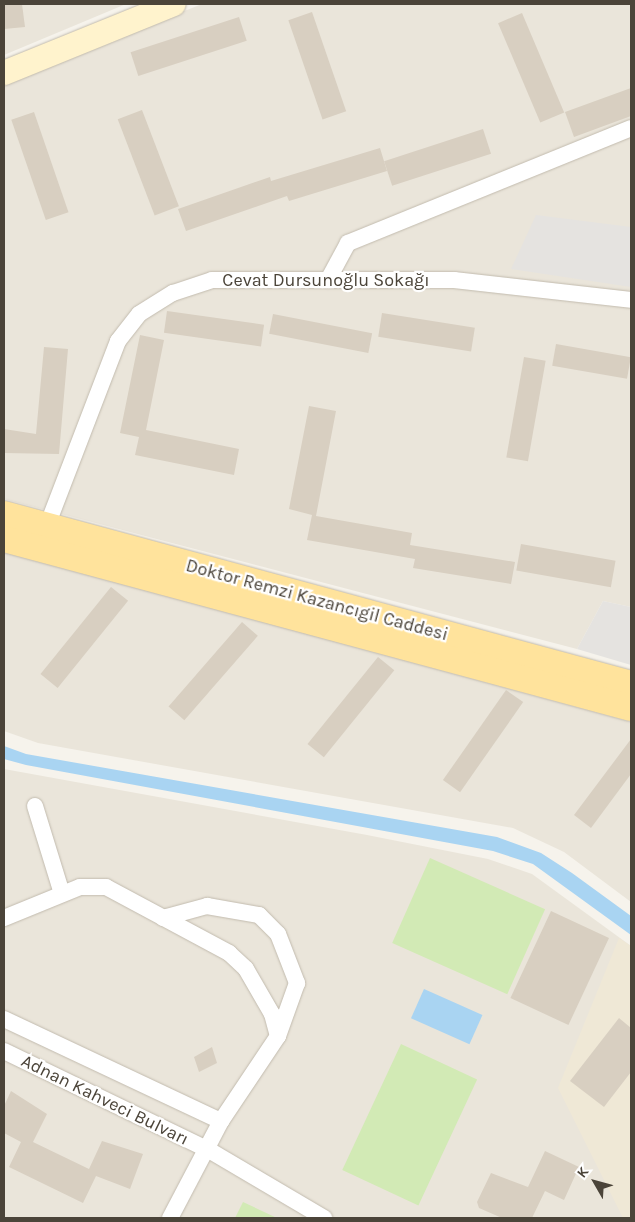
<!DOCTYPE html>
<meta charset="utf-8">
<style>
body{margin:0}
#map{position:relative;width:635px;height:1222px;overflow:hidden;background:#f6f3ec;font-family:Karla,sans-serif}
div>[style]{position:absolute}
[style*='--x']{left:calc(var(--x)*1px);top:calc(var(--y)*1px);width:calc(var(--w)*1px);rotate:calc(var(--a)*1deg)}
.residential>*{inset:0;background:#eae5da}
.education>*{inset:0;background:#efe8d6}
.green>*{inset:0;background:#d2eab5;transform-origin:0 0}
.parking>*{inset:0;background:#e5e3e0}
.water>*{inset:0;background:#a9d4f2;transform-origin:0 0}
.building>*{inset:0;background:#d8cfc1;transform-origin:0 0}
.roads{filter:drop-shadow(0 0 1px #c2bbae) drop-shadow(0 0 1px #c2bbae)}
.minor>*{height:16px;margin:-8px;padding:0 8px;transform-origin:8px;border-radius:8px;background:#fff}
.secondary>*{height:24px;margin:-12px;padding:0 12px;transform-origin:12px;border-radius:12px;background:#fff3cd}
.primary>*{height:26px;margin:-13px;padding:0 13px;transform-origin:13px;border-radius:13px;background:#ffe39c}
span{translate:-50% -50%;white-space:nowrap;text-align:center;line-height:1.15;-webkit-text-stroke:4.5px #fff;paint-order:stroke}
.street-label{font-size:18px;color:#4b4439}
.frame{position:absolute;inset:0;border:5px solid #4b4439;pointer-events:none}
.north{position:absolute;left:570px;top:1157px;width:50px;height:50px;-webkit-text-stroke:4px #fff;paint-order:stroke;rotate:308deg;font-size:14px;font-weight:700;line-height:20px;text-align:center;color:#4b4439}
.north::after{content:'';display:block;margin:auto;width:18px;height:22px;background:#4b4439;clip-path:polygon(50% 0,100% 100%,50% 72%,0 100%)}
</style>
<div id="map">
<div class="residential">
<i style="clip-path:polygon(4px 4px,126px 4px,4px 55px)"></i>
<i style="clip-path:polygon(202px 4px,631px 4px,631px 607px,603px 601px,577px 649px,4px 499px,4px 83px)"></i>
<i style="clip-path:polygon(4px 551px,631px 722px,631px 902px,564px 852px,513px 828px,38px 743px,4px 731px)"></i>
<i style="clip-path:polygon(4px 769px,367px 835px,488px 859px,532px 874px,631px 946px,631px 1218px,4px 1218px)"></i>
</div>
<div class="education">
<i style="clip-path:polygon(619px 938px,631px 946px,631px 1218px,623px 1218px,558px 1088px)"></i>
</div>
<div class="green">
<i style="left:430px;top:858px;width:126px;height:93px;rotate:24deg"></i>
<i style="left:401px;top:1044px;width:84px;height:139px;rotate:25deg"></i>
<i style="clip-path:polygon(243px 1202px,277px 1218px,235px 1218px)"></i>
</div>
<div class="parking">
<i style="clip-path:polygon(536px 215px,631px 227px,631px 287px,511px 269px)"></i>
<i style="clip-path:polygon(603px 601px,631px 607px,631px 665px,577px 649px)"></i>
</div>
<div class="water">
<i style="clip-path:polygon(4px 746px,26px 754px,497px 837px,541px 853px,572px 873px,631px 916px,631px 935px,533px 864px,493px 851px,26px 765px,4px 759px)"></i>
<i style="left:424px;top:989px;width:64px;height:32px;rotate:24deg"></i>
</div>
<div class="building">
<i style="clip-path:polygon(4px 4px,22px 4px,25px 27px,4px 29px)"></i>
<i style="left:312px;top:12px;width:105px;height:25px;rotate:71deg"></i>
<i style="left:522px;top:13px;width:108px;height:26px;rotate:67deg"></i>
<i style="left:239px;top:17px;width:25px;height:114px;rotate:72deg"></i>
<i style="clip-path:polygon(631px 88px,631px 116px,574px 137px,565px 112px)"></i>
<i style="left:142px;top:110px;width:103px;height:26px;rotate:69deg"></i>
<i style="left:34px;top:112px;width:106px;height:24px;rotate:71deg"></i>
<i style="left:483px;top:129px;width:26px;height:104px;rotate:72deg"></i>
<i style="clip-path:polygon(380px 148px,387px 171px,289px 201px,287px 196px,186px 231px,178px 209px,270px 177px,271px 181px)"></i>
<i style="left:167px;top:311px;width:98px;height:22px;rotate:8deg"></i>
<i style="left:382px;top:313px;width:94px;height:24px;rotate:9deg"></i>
<i style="left:273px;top:314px;width:101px;height:20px;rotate:11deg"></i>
<i style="clip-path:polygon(140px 335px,164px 340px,146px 430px,239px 449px,234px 475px,135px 455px,139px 437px,120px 433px)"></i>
<i style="left:556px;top:344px;width:76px;height:22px;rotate:10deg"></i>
<i style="clip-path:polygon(44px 347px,68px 349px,59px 454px,4px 453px,4px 429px,36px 434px)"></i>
<i style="left:524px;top:357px;width:22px;height:102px;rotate:10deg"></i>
<i style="clip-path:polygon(309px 406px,336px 411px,316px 516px,412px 533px,410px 545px,515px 562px,511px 584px,413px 568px,415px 559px,307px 540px,312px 515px,289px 509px)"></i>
<i style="left:521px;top:544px;width:96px;height:27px;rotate:10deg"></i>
<i style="left:111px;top:587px;width:22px;height:112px;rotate:39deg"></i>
<i style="left:242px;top:622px;width:21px;height:112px;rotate:41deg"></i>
<i style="left:378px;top:657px;width:21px;height:112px;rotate:39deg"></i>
<i style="left:506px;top:690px;width:21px;height:110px;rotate:35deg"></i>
<i style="clip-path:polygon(631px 739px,631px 774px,591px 828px,574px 815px)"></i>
<i style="left:551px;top:911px;width:64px;height:96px;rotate:25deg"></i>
<i style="clip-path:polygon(619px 1018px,631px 1028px,631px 1072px,604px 1107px,570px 1081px)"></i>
<i style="clip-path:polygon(212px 1047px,217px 1063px,199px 1072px,194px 1057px)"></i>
<i style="clip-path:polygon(11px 1091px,47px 1114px,33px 1142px,89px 1169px,102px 1141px,143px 1154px,130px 1189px,96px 1176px,83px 1203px,9px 1167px,21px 1142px,4px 1133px,4px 1106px)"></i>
<i style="clip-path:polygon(545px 1151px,579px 1167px,564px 1200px,545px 1191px,532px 1218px,502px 1218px,479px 1208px,477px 1202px,491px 1173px,528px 1187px)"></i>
</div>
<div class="roads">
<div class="minor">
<i style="--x:328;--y:280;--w:42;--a:-61.6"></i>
<i style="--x:348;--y:243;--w:305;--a:-22.1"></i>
<i style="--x:47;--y:526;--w:198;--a:-69"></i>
<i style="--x:118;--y:341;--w:34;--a:-52"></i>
<i style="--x:139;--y:314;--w:40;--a:-32"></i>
<i style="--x:173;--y:293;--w:41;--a:-18.4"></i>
<i style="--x:212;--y:280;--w:242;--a:0"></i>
<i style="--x:454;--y:280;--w:178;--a:6.4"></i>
<i style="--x:35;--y:806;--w:92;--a:72.9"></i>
<i style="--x:4;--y:918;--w:82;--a:-22.2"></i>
<i style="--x:80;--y:887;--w:26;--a:0"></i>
<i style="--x:106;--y:887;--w:140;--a:28.2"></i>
<i style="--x:229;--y:953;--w:23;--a:43"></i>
<i style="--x:246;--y:969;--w:52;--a:60"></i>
<i style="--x:272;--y:1014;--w:23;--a:75"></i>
<i style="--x:278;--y:1036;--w:102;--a:123.8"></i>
<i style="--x:221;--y:1121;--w:110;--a:117.7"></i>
<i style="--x:163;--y:918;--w:46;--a:-15.3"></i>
<i style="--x:207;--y:906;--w:53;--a:9.8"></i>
<i style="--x:259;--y:915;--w:27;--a:45"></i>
<i style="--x:278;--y:934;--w:53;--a:68.8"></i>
<i style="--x:297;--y:983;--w:56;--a:109.7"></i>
<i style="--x:4;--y:1019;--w:240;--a:25.2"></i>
<i style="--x:4;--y:1051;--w:225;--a:25.8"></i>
<i style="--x:207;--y:1149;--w:136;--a:30.5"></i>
</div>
<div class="secondary">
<i style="--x:4;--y:73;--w:183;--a:-22.1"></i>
</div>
<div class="primary">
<i style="--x:4;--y:514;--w:650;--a:15.17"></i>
<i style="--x:4;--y:539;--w:649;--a:15.08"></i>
</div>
</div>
<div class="street-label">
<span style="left:326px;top:280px">Cevat Dursunoğlu Sokağı</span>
<span style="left:317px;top:600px;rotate:15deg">Doktor Remzi Kazancıgil Caddesi</span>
<span style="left:105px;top:1100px;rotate:26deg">Adnan Kahveci Bulvarı</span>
</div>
<div class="frame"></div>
<div class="north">K</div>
</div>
